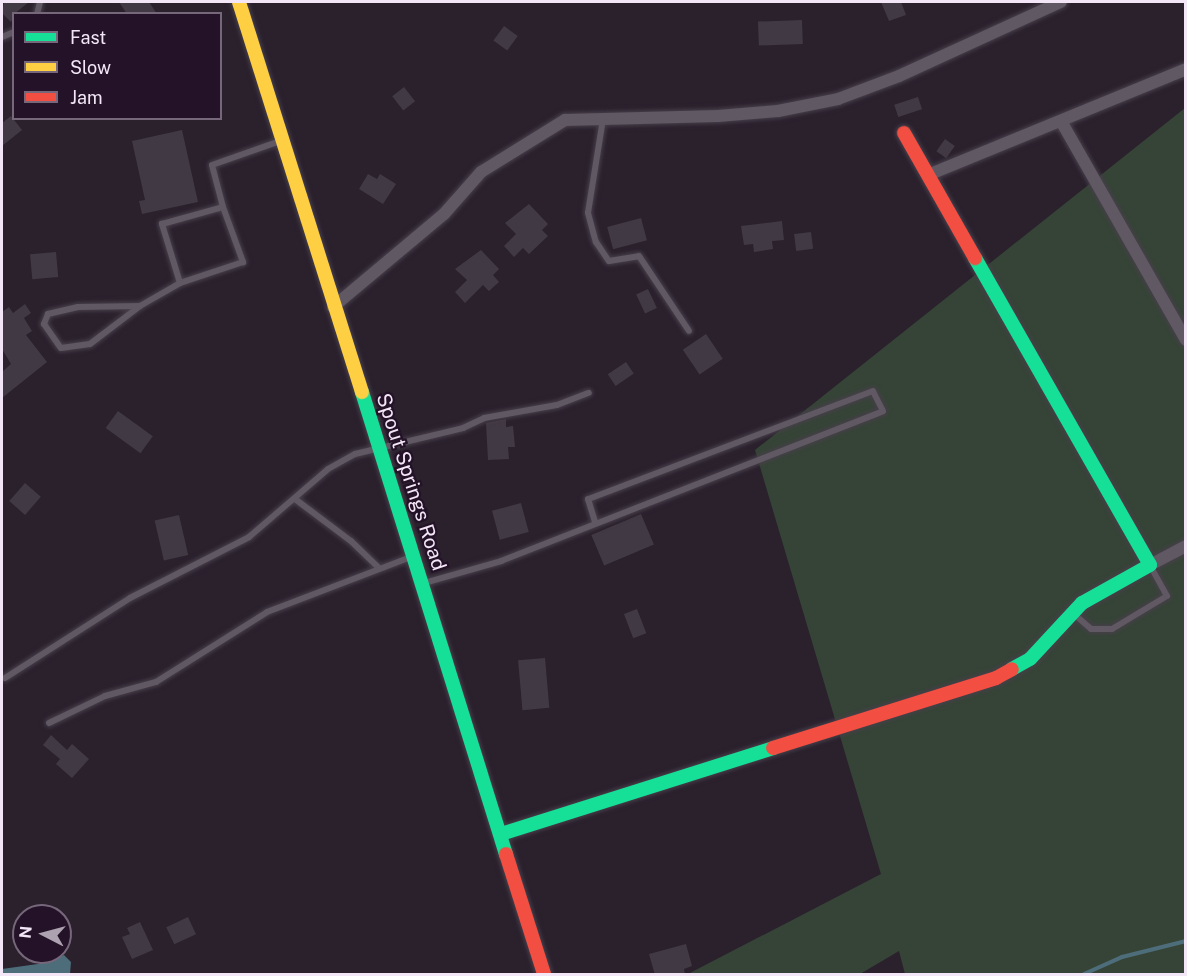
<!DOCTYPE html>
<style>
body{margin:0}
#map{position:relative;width:1187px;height:976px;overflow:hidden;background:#2a212d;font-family:"Public Sans",sans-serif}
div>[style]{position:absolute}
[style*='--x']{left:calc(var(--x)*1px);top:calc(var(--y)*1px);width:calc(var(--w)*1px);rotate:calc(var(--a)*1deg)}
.green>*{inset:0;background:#364437}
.water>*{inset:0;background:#4d6d7b}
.stream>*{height:4px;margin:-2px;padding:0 2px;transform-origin:2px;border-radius:2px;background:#4d6d7b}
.building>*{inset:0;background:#413944;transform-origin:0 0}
.roads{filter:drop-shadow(0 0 2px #473f4a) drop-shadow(0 0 2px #473f4a)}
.lane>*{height:6px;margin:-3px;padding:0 3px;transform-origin:3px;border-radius:3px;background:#605863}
.street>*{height:12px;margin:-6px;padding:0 6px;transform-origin:6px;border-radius:6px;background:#605863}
.fast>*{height:14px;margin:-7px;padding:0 7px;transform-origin:7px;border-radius:7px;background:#16e098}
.slow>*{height:14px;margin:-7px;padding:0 7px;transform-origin:7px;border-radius:7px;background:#ffcf43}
.jam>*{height:14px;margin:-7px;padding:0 7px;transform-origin:7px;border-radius:7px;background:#f24e42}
span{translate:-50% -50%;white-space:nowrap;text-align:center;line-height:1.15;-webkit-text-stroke:4.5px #241228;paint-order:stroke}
.street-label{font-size:20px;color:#f3e7f7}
.frame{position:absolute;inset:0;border:3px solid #f3e7f7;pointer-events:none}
.legend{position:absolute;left:12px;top:12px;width:210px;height:108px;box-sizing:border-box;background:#241228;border:2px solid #77677b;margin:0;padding:8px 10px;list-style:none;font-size:18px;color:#f3e7f7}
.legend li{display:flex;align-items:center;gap:12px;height:30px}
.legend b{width:30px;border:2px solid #77677b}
.north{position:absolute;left:12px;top:904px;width:60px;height:60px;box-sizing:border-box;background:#241228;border:2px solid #77677b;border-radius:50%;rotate:276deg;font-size:16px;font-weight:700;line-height:24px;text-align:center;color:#f3e7f7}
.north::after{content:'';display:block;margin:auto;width:21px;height:27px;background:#ada2b0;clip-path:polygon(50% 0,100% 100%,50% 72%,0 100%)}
</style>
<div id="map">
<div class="green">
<i style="clip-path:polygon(1185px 108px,1185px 974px,905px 974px,899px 951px,860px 974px,688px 974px,881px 874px,755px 450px)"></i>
</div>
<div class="water">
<i style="clip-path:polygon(64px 955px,71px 962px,70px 974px,2px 974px,2px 969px,45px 963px)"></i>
</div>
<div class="stream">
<i style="--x:1084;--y:974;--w:42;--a:-24.1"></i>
<i style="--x:1122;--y:957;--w:66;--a:-14"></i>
</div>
<div class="building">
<i style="clip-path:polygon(4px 2px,29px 2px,14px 14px,11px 22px,2px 13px)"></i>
<i style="clip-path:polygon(119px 2px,149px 2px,157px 14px,127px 14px)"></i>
<i style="clip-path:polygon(881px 2px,901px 2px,906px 15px,889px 21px)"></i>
<i style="left:802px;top:20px;width:24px;height:44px;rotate:88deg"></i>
<i style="left:504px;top:26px;width:17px;height:18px;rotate:36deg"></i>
<i style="left:404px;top:87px;width:18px;height:15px;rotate:52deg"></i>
<i style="left:918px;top:97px;width:13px;height:25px;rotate:72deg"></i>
<i style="clip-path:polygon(11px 116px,22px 130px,2px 146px,2px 123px)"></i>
<i style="clip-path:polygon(182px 130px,198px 202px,142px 214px,139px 201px,145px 200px,132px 141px)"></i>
<i style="left:945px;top:139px;width:12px;height:15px;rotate:35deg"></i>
<i style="clip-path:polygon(368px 174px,377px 179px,380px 174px,396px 184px,383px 204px,359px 189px)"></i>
<i style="clip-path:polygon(529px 204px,548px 224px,542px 230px,548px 236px,529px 254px,523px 248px,514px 257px,504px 246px,516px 234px,505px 223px)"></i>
<i style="left:641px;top:218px;width:23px;height:35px;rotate:75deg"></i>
<i style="clip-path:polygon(782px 221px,784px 240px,772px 241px,773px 249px,754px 252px,753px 244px,744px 245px,741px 226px)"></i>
<i style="left:811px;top:232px;width:17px;height:17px;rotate:83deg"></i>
<i style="clip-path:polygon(481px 250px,499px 269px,493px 275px,499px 282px,489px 291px,483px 285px,465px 303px,455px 292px,467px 280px,455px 269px)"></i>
<i style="left:56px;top:252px;width:25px;height:26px;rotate:85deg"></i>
<i style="left:648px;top:289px;width:21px;height:13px;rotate:65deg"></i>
<i style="clip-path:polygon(25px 304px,31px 313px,24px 318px,32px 331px,26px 335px,47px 362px,2px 398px,2px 372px,11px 364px,2px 349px,2px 312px,9px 307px,13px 313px)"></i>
<i style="left:706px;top:334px;width:30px;height:28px;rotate:56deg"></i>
<i style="left:626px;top:362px;width:14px;height:22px;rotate:56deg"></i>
<i style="left:118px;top:411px;width:43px;height:21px;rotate:36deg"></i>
<i style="clip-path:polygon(506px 419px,506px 427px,513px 426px,515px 447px,508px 447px,509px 459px,488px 460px,486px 423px)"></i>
<i style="left:25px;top:483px;width:21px;height:24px;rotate:41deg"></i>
<i style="left:521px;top:503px;width:30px;height:30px;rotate:75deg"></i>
<i style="left:641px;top:514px;width:33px;height:54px;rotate:67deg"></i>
<i style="left:179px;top:515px;width:41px;height:25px;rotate:77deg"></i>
<i style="left:637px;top:609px;width:26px;height:14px;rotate:69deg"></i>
<i style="left:545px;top:658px;width:50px;height:27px;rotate:85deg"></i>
<i style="clip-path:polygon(51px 735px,67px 750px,72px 744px,89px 759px,72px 778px,56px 764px,60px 759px,43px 745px)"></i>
<i style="left:188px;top:917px;width:19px;height:24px;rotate:65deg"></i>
<i style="clip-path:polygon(140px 922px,153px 950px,132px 959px,122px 937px,130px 934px,127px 928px)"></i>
<i style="clip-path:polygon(686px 944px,692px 966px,684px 969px,685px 975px,655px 975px,649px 954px)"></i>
</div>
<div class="roads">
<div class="lane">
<i style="--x:37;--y:14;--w:12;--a:-76"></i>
<i style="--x:2;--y:37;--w:13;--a:-23"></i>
<i style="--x:603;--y:119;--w:95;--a:99.1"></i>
<i style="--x:588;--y:213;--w:30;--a:75"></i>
<i style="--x:596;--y:242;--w:23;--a:56"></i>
<i style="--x:609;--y:261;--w:30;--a:-9"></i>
<i style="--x:639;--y:256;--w:90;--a:56.3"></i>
<i style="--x:223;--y:207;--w:59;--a:70"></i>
<i style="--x:243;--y:262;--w:66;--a:161.6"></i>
<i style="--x:180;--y:283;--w:62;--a:-107"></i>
<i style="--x:162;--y:224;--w:63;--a:-15.6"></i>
<i style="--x:223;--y:207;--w:43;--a:-104.7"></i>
<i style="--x:212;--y:165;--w:72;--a:-19.4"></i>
<i style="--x:140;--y:306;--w:62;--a:179.1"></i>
<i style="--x:78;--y:307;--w:31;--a:167"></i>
<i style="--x:48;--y:314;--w:11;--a:112"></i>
<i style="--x:44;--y:324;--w:29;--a:55"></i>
<i style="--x:61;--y:348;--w:29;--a:-8"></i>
<i style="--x:90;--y:344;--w:63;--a:-37.2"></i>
<i style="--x:140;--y:306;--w:46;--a:-29.9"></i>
<i style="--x:295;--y:499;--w:70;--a:36.9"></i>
<i style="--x:351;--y:541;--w:39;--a:44"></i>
<i style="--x:424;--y:583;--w:80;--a:-15.9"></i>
<i style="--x:501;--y:561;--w:410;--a:-21.4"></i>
<i style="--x:883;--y:411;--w:22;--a:-117"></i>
<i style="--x:873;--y:391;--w:305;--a:159.2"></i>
<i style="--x:588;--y:499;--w:24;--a:73"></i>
<i style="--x:1075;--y:615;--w:21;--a:41"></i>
<i style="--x:1091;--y:629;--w:21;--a:0"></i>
<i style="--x:1112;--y:629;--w:64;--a:-31"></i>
<i style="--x:1167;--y:596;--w:33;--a:-119"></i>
<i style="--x:5;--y:678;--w:148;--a:-32.6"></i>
<i style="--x:130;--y:598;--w:134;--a:-27.1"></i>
<i style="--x:249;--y:537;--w:104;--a:-40.7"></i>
<i style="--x:328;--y:469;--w:31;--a:-29"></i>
<i style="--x:355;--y:454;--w:111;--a:-13.5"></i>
<i style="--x:463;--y:428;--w:23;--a:-25"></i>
<i style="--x:484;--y:418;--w:74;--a:-10.1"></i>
<i style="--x:557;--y:405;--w:34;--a:-21"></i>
<i style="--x:49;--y:723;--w:62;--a:-25.7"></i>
<i style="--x:105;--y:696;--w:53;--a:-15.4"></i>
<i style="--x:156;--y:682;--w:131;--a:-32.2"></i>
<i style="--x:267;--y:612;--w:154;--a:-20.9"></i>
</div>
<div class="street">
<i style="--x:1061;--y:121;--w:252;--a:60.3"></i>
<i style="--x:928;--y:175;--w:279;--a:-22.3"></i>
<i style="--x:333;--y:307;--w:145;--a:-40"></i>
<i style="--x:444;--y:214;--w:56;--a:-48.6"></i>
<i style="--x:481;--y:172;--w:99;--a:-31.8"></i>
<i style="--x:565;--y:120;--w:153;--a:-1.5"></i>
<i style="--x:718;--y:116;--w:60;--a:-4.8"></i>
<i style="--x:778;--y:111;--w:61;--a:-11.3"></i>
<i style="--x:838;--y:99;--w:65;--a:-20.7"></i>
<i style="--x:899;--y:76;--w:178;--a:-24.6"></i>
<i style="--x:1150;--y:565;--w:41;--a:-27.8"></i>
</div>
<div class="fast">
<i style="--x:975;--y:258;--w:353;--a:60.3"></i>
<i style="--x:1150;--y:565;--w:78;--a:150.8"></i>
<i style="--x:1082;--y:603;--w:76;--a:132.9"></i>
<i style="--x:1030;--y:659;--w:21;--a:151"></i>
<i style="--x:362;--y:392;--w:484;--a:72.7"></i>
<i style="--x:501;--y:834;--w:285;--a:-17.5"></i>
</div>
<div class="slow">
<i style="--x:239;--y:2;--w:409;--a:72.5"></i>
</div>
<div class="jam">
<i style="--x:904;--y:133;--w:144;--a:60.4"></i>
<i style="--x:773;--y:748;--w:234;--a:-17.4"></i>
<i style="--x:996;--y:678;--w:18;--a:-29"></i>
<i style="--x:506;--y:854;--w:126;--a:72.4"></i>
</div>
</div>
<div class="street-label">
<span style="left:411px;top:482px;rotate:72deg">Spout Springs Road</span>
</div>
<div class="frame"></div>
<ul class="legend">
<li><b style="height:8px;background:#16e098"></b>Fast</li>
<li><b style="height:8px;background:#ffcf43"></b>Slow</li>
<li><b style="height:8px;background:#f24e42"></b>Jam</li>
</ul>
<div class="north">N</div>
</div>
